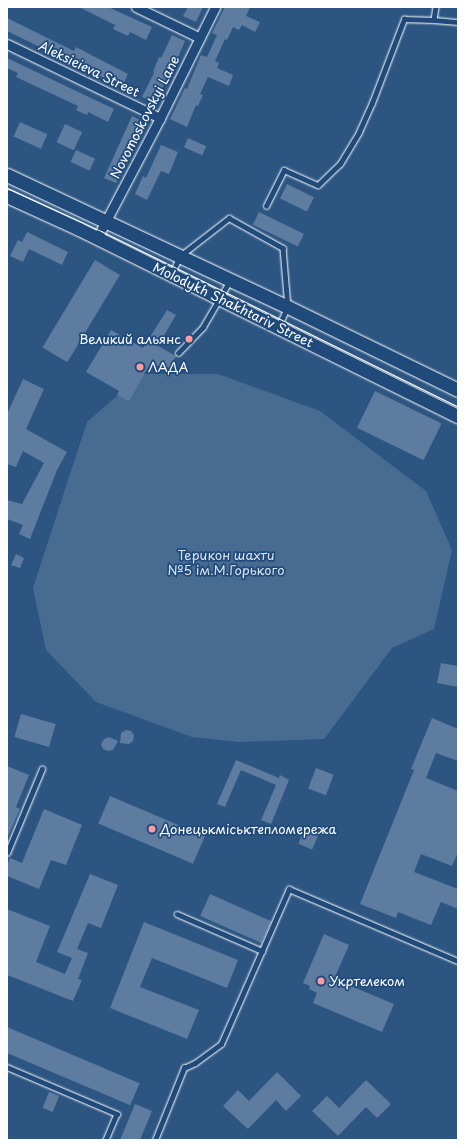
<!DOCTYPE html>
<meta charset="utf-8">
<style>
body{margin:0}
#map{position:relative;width:465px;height:1147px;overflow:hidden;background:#2c5582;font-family:"Playpen Sans",sans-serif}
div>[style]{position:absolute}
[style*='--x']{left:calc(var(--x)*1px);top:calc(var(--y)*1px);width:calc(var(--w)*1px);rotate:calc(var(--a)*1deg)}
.green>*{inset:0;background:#486b92}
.building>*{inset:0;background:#5e7c9f;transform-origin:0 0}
.roads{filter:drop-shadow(0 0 1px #fff) drop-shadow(0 0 1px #fff)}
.lane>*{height:4.5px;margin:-2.25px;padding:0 2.25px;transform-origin:2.25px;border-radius:2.25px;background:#1f4a7a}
.street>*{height:9px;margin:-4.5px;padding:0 4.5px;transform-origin:4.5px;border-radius:4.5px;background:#1f4a7a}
.secondary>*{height:13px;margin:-6.5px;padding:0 6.5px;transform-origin:6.5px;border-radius:6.5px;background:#1f4a7a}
.tram>*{height:1px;margin:-0.5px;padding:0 0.5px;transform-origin:0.5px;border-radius:0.5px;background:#fff}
.dots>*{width:11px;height:11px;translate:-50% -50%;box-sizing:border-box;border:2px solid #1f4a7a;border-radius:50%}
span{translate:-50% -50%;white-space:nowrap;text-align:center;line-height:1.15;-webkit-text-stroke:3.5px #1f4a7a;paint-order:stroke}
.street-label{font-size:13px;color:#fff}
.poi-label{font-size:13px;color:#fff}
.right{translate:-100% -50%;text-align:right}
.left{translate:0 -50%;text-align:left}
.park-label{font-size:13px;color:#dae1e9}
.frame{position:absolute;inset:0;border:8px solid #fff;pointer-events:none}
</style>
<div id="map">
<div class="green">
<i style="clip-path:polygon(142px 374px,218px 374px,320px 411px,426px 491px,452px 550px,434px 629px,392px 648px,324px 739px,239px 742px,192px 737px,96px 702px,46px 650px,33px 588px,87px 422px)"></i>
</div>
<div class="building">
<i style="clip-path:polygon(79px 7px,108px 7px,152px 27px,146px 40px,130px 32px,128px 36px,113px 29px,115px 25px)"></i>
<i style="clip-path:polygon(188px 7px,203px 7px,196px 22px,183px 16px)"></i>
<i style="clip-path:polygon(225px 7px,250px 7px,246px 16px,260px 22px,255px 32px,242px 25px,239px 30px,233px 27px,227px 40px,225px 39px,215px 61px,219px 63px,217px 68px,233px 75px,229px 86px,208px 77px,200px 94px,203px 95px,198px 106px,196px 105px,187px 127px,170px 119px,185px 88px,187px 89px,201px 55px,207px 57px,217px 35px,212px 33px)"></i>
<i style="clip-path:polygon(7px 18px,74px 51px,76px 47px,128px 74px,122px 87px,7px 31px)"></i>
<i style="clip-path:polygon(172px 35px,185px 41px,169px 79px,167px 78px,155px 103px,142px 97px,154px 73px,153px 72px,159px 57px,161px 58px)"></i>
<i style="clip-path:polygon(7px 58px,114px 109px,108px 122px,88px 112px,87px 115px,76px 110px,78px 106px,16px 77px,18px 73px,7px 68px)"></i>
<i style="clip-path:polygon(132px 116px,144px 122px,128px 161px,116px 183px,104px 178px)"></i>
<i style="left:20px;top:122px;width:30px;height:16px;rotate:24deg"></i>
<i style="left:65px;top:124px;width:19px;height:20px;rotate:25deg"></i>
<i style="left:188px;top:138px;width:20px;height:10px;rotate:24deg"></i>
<i style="clip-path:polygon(161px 145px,178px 152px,169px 174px,161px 171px,147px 200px,135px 194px,143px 176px,146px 178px)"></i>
<i style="left:76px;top:150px;width:21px;height:13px;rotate:25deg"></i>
<i style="left:287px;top:184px;width:30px;height:16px;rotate:26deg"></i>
<i style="left:259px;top:212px;width:50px;height:14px;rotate:26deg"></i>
<i style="clip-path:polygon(27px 232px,68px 252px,62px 265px,29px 249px,23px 262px,10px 256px,18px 240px,22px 242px)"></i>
<i style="left:95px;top:260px;width:29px;height:102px;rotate:31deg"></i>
<i style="clip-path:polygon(167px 310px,176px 315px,158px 346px,176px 356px,168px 372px,151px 362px,129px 401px,117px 395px,119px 391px,86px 372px,111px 330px,143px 348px)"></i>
<i style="clip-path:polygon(23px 379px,44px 389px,26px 429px,67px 452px,57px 470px,30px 539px,19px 534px,23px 525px,7px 519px,7px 500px,22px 504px,44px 463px,23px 451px,16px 467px,7px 464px,7px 414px)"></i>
<i style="left:375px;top:391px;width:74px;height:41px;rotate:26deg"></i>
<i style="clip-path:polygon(16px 554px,24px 558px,20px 568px,11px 565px)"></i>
<i style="clip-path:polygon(441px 663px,458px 666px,458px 687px,437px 683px)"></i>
<i style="left:21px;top:714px;width:36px;height:24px;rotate:16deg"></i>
<i style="clip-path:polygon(432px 718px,458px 729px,458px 761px,436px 753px,426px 778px,458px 791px,458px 852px,452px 866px,421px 854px,414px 872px,458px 889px,458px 909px,441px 902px,431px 925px,398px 912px,396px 918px,360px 904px,414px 770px,411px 769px)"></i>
<i style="clip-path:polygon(126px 730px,131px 731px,134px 735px,133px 741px,129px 744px,120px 743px,121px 733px)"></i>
<i style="clip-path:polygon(109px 737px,118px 741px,113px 750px,108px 751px,103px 749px,101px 744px,104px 739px)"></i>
<i style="clip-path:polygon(236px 760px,279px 778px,280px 775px,289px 780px,271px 824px,261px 820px,276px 785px,241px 770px,225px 807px,217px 804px)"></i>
<i style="clip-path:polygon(7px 766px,29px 775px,16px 807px,20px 809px,7px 838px)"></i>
<i style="left:316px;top:768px;width:19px;height:22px;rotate:21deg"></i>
<i style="left:110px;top:796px;width:103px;height:30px;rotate:23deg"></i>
<i style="clip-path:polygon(44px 809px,82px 825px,66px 865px,51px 860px,39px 889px,7px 876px,7px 866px,10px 858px,22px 863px)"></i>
<i style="left:305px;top:828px;width:15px;height:17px;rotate:23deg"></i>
<i style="clip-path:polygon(90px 874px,118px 885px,101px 928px,88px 923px,77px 949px,88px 953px,78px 979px,82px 980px,73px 1001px,7px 975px,7px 909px,50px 926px,36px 962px,65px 974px,72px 958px,57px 952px)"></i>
<i style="left:210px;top:894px;width:67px;height:24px;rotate:24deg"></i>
<i style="clip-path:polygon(144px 922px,238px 960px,227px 988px,152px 958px,140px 987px,199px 1010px,187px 1039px,110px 1008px)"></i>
<i style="clip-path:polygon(324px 934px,349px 945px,334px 979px,394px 1004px,382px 1032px,313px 1003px,317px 993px,309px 989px,310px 986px,303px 983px)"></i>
<i style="left:7px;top:1027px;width:144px;height:24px;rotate:23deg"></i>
<i style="clip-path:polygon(277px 1072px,301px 1096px,286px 1111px,276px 1100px,248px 1129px,223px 1106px,238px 1090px,249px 1101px)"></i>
<i style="clip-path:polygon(366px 1080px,391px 1104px,377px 1118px,366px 1107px,338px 1136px,312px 1111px,327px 1096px,339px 1108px)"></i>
<i style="left:49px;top:1092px;width:11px;height:17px;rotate:22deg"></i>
<i style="clip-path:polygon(135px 1104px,152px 1111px,140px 1140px,120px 1140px)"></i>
</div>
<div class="roads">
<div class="lane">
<i style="--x:436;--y:7;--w:13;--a:99"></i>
<i style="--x:434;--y:20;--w:24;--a:5"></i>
<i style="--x:266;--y:206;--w:40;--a:-63.4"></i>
<i style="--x:284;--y:170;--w:37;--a:24"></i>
<i style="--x:318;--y:185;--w:30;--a:-44"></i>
<i style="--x:340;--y:164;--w:37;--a:-59"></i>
<i style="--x:359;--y:132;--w:32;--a:-66"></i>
<i style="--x:372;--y:103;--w:90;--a:-69.1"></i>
<i style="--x:404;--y:19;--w:30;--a:2"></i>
<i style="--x:172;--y:273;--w:19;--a:-65"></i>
<i style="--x:180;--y:256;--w:62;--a:-37.8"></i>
<i style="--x:229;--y:218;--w:62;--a:29.1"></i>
<i style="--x:283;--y:248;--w:59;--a:85.2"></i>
<i style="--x:288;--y:307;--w:21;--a:115"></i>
<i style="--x:178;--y:353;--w:36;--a:-46"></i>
<i style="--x:203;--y:327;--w:52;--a:-60"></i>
<i style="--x:7;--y:853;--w:91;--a:-67.4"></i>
<i style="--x:177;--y:914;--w:93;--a:23.5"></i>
<i style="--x:7;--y:1067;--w:120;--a:23.1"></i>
<i style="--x:117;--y:1114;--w:28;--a:113"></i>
<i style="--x:155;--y:1140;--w:78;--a:-68.1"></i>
<i style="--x:184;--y:1068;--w:12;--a:-24"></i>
<i style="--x:195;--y:1063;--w:32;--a:-36"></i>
<i style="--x:221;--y:1044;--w:169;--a:-66.3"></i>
<i style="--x:289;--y:889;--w:184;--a:23.1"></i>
</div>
<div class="street">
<i style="--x:136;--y:7;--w:71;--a:25.8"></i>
<i style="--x:7;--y:44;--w:170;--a:25.8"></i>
<i style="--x:97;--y:238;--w:136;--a:-62.3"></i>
<i style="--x:160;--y:118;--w:124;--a:-63.6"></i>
</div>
<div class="secondary">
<i style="--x:7;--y:175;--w:310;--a:25.2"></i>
<i style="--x:288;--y:307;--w:189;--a:26"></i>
<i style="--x:7;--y:196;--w:79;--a:24.6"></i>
<i style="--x:79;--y:229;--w:423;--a:26.3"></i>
</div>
</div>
<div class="tram">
<i style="--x:7;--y:188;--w:103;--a:24.6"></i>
<i style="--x:101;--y:231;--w:398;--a:26.2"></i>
</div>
<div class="dots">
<i style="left:189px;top:339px;background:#ff9aa2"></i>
<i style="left:140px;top:367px;background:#ff9aa2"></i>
<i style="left:152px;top:829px;background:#ff9aa2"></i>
<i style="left:321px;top:981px;background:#ff9aa2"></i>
</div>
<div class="street-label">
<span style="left:89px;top:69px;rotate:26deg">Aleksieieva Street</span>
<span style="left:145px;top:117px;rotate:-63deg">Novomoskovskyi Lane</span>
<span style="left:233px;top:305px;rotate:26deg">Molodykh Shakhtariv Street</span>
</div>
<div class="poi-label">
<span class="right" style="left:181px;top:339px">Великий альянс</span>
<span class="left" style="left:148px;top:367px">ЛАДА</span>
<span class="left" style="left:160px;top:829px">Донецькміськтепломережа</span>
<span class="left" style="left:329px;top:981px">Укртелеком</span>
</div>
<div class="park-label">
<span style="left:226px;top:563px">Терикон шахти<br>№5 ім.М.Горького</span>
</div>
<div class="frame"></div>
</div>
